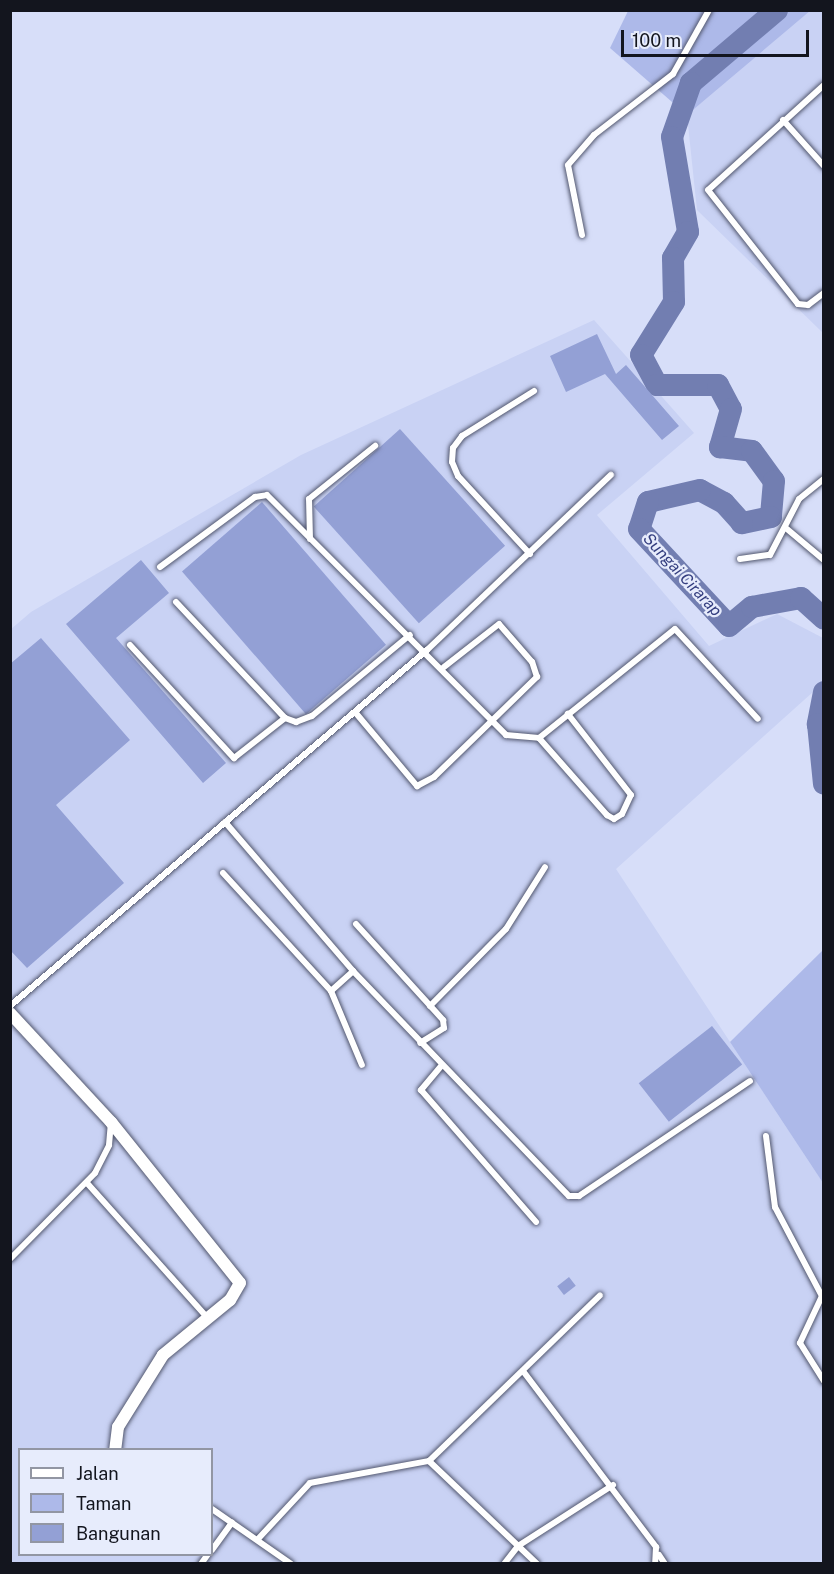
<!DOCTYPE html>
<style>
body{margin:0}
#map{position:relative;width:834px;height:1574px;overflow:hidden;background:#d7def9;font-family:"Public Sans",sans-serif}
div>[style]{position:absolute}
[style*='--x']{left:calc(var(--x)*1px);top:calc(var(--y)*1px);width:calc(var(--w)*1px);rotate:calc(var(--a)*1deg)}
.built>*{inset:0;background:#c9d2f4}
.green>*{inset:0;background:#adb9e9}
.river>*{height:22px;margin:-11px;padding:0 11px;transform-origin:11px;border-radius:11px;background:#727eb1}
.building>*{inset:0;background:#93a0d5;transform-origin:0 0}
.roads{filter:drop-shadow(0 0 2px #53586f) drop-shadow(0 0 2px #53586f)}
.service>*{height:6px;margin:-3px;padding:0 3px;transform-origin:3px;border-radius:3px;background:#fff}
.minor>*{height:12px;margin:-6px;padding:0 6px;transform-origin:6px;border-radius:6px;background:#fff}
span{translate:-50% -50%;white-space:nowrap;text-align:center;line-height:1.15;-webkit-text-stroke:4.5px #e7ecfc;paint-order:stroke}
.water-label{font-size:16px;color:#343e7f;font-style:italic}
.frame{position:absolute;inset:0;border:12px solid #13151e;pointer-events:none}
.legend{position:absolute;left:18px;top:1448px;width:195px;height:108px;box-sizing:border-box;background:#e7ecfc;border:2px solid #9296a3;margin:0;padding:8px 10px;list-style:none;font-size:18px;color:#13151e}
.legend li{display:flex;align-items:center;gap:12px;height:30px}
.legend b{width:30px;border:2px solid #9296a3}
.scale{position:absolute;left:621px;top:30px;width:188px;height:27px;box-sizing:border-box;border:3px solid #13151e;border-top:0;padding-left:8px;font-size:18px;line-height:21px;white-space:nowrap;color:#13151e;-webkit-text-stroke:4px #e7ecfc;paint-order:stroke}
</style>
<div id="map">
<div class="built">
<i style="clip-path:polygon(810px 11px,823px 11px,823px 333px,697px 210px,687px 115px)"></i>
<i style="clip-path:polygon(evenodd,594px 320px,694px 433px,597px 515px,709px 646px,777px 614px,823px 638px,823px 683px,616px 869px,823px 1183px,823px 1563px,11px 1563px,10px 630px,31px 612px,301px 455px,594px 320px,20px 1450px,212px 1450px,212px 1554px,20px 1554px,20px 1450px)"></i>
</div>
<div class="green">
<i style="clip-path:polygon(628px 11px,810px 11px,687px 115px,610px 48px)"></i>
<i style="clip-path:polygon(823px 950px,823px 1183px,730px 1042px)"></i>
</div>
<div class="river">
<i style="--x:777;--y:10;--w:113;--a:139.7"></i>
<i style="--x:691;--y:83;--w:57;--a:109.4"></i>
<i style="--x:672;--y:137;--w:96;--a:80.4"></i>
<i style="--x:688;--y:232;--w:30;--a:120"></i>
<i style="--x:673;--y:258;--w:44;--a:88.7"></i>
<i style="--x:674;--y:302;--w:62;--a:121.9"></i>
<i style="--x:641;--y:355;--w:34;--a:62"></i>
<i style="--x:657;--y:385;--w:61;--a:0"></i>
<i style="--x:718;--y:385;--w:27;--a:62"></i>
<i style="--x:731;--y:409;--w:40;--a:106"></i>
<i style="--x:720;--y:447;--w:32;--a:7"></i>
<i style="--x:752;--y:451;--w:37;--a:54"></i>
<i style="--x:774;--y:481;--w:36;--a:95"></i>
<i style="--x:771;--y:517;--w:30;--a:168"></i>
<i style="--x:742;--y:523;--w:27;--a:-132"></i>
<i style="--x:724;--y:503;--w:27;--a:-152"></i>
<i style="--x:700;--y:490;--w:53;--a:167"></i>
<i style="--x:648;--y:502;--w:28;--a:108"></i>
<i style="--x:639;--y:529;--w:132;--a:47.1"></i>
<i style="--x:729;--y:626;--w:30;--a:-40"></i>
<i style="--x:752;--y:607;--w:50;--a:-10.4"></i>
<i style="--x:801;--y:598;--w:31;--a:42"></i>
<i style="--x:824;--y:692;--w:33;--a:101"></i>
<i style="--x:818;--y:724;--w:60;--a:84.3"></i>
</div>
<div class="building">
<i style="clip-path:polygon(597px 334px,616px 374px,626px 365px,679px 426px,662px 440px,605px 374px,566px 392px,550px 356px)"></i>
<i style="left:400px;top:429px;width:157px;height:116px;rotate:48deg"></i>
<i style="left:262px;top:502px;width:189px;height:106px;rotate:49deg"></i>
<i style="clip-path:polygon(141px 560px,169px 593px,116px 638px,226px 763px,203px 783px,66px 624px)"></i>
<i style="clip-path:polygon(41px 638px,130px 740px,56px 805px,124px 883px,27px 968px,10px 950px,10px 664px)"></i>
<i style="left:712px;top:1026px;width:49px;height:93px;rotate:52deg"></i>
<i style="left:569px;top:1277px;width:11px;height:15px;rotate:52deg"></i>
</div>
<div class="roads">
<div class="service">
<i style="--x:824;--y:85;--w:156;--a:137.8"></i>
<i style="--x:708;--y:190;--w:145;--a:51.7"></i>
<i style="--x:798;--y:304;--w:10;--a:6"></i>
<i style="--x:808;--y:305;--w:20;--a:-37"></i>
<i style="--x:783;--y:120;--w:62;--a:48.3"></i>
<i style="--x:582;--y:235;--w:71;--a:-101.3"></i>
<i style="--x:568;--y:165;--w:40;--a:-49"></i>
<i style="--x:594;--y:135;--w:100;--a:-37.7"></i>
<i style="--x:673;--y:74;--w:73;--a:-60.6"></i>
<i style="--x:787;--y:529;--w:48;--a:40"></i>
<i style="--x:310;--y:539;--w:40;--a:-91.4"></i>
<i style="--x:309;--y:499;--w:85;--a:-38.8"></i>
<i style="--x:530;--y:554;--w:106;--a:-132.7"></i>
<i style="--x:458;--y:476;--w:15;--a:-113"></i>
<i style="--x:452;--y:462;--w:14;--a:-86"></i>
<i style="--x:453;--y:448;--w:15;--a:-53"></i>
<i style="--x:462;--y:436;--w:85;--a:-32"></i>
<i style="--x:740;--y:559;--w:30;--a:-8"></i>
<i style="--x:770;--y:555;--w:63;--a:-62.6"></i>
<i style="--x:799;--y:499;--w:32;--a:-39"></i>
<i style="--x:160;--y:567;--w:118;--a:-36.4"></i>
<i style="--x:255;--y:497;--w:12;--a:-9"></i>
<i style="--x:267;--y:495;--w:339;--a:45.1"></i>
<i style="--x:506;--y:735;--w:33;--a:5"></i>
<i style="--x:539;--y:738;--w:174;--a:-38.7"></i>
<i style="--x:675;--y:629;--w:122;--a:47.3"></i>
<i style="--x:176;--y:602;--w:159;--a:46.8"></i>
<i style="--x:285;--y:718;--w:12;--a:20"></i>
<i style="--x:296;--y:722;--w:17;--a:-21"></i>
<i style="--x:312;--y:716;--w:127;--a:-39.6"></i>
<i style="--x:130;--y:645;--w:154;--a:47.4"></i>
<i style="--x:234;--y:758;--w:65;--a:-38.1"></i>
<i style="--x:355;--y:712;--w:97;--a:50"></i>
<i style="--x:417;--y:786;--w:19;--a:-28"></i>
<i style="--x:434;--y:777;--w:144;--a:-44.2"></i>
<i style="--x:537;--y:677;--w:16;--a:-108"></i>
<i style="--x:532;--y:662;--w:50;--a:-131"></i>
<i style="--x:499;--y:624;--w:70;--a:142"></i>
<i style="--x:539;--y:738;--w:103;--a:48.6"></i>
<i style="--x:607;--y:815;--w:8;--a:30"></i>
<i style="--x:614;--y:819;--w:9;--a:-32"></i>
<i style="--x:622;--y:814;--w:21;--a:-65"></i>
<i style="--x:631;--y:795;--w:103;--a:-127.9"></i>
<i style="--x:225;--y:822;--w:196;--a:49.3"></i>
<i style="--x:353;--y:971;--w:312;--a:46.2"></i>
<i style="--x:569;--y:1196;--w:10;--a:0"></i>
<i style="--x:579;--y:1196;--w:206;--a:-33.9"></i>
<i style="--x:223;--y:873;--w:160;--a:47.5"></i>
<i style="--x:331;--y:991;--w:80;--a:67.3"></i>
<i style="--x:356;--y:924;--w:130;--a:47.8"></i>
<i style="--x:443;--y:1020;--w:8;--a:83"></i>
<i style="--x:444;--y:1028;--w:28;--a:148"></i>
<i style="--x:331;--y:991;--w:30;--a:-42"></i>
<i style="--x:10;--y:1006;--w:548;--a:-40.49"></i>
<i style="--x:427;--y:650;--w:254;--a:-43.6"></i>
<i style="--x:430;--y:1006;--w:108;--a:-45.4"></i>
<i style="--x:506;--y:929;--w:73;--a:-57.8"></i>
<i style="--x:442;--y:1065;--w:33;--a:130"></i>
<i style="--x:421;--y:1090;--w:175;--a:48.9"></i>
<i style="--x:766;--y:1136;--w:72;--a:82.8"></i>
<i style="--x:775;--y:1207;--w:101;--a:62.2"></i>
<i style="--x:822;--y:1296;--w:52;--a:115.1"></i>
<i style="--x:800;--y:1343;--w:45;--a:57.7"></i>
<i style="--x:87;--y:1183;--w:180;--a:48.2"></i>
<i style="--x:10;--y:1259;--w:121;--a:-45.3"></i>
<i style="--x:95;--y:1173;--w:31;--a:-63"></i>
<i style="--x:109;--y:1145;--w:21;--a:-85"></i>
<i style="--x:523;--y:1371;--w:221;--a:52.9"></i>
<i style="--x:656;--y:1547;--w:17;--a:93"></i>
<i style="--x:429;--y:1461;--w:149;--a:43.6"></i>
<i style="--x:212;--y:1509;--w:96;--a:34.8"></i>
<i style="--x:258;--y:1539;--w:76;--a:-47.1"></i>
<i style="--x:310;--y:1483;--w:121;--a:-10.5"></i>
<i style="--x:429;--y:1461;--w:238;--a:-44.1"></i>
<i style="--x:212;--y:1550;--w:34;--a:-54"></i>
<i style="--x:659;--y:1555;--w:11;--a:56"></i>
<i style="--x:201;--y:1564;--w:12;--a:-55"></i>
<i style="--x:504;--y:1564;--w:23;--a:-52"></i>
<i style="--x:518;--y:1546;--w:113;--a:-32.7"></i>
</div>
<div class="minor">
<i style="--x:10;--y:1013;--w:149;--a:47.2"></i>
<i style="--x:111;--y:1122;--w:206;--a:51.3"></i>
<i style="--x:240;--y:1283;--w:20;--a:120"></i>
<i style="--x:230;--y:1300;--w:87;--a:140.6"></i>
<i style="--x:163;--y:1355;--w:85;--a:122"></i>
<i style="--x:118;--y:1427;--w:23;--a:97"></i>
</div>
</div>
<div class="water-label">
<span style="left:682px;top:575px;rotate:47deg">Sungai Cirarap</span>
</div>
<div class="frame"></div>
<ul class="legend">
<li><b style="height:8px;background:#fff"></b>Jalan</li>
<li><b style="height:16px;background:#adb9e9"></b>Taman</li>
<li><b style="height:16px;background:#93a0d5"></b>Bangunan</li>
</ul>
<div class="scale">100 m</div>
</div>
